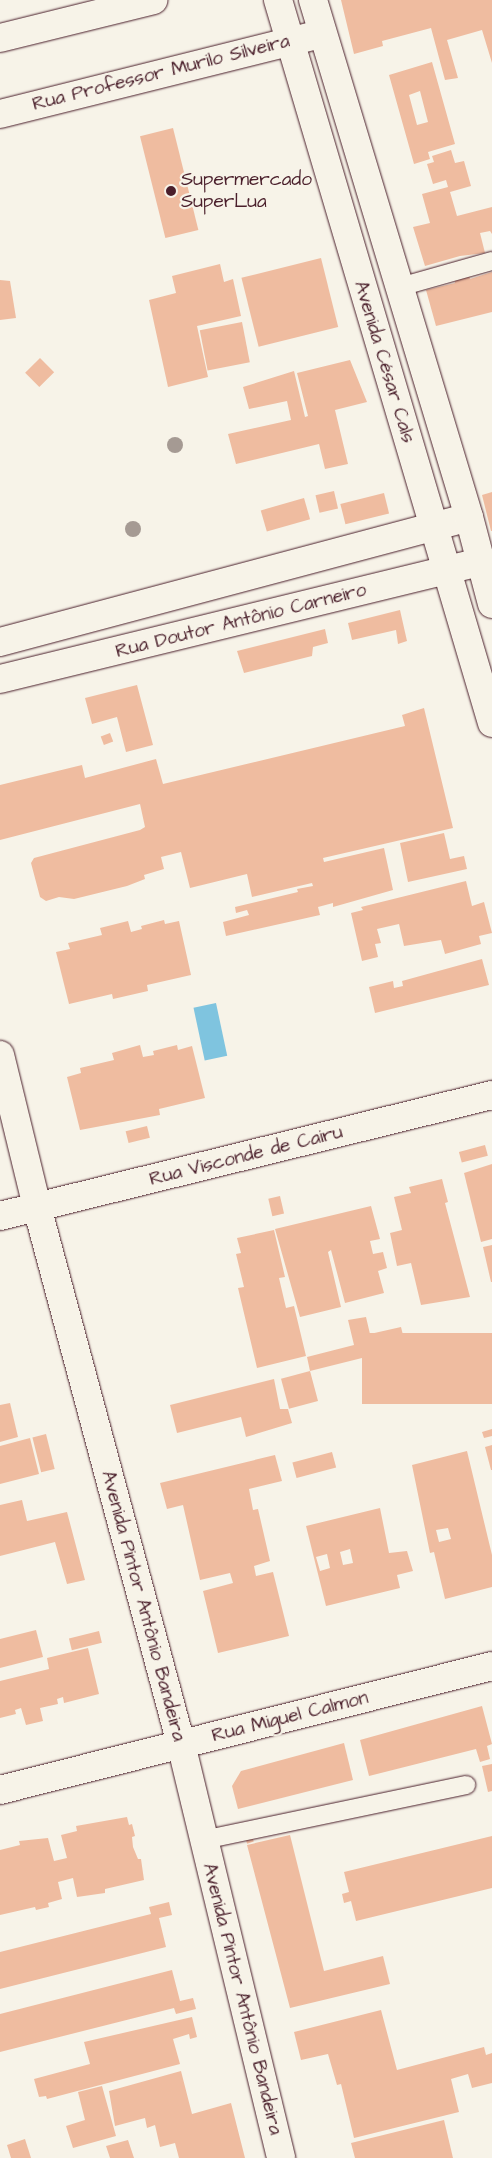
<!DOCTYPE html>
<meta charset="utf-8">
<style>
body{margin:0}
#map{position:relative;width:492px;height:2158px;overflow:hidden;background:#f7f3e8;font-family:"Architects Daughter",sans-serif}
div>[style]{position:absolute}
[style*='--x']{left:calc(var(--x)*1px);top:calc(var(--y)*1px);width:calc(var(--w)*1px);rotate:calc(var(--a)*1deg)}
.water>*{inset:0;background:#7fc4df;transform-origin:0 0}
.building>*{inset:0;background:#efbca0;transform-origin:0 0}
.roads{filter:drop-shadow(0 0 1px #4a1f2b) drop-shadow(0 0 1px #4a1f2b)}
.service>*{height:18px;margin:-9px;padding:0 9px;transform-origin:9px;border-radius:9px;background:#f7f3e8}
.minor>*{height:28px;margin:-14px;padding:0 14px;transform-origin:14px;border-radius:14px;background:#f7f3e8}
.primary>*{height:28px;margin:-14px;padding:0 14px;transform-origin:14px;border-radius:14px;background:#f7f3e8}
.trees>*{width:16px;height:16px;margin:-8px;border-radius:50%;background:#a59a93}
.dots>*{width:14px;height:14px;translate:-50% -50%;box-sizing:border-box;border:2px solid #f7f3e8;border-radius:50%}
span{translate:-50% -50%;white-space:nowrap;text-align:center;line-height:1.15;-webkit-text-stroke:4.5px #f7f3e8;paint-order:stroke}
.street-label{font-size:19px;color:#4a1f2b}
.poi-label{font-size:19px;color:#4a1f2b}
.left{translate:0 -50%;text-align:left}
</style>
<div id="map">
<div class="water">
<i style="left:216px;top:1003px;width:54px;height:23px;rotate:78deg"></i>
</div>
<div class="building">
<i style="clip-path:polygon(341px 0,492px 0,492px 63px,482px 30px,447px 40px,458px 78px,445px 80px,431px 28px,382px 41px,383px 46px,354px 54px)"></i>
<i style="clip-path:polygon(evenodd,432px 62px,455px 144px,428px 152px,430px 159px,414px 164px,389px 75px,432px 62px,420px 91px,428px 122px,417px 125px,409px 95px,420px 91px)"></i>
<i style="left:173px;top:128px;width:105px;height:34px;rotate:76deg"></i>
<i style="clip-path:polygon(451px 150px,455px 163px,464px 161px,471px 186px,450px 192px,457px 216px,492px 207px,492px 234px,490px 231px,480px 233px,485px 253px,460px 256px,425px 266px,413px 227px,430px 223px,422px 194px,448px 187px,446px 180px,433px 184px,427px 164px,434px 162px,432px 156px)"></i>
<i style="left:321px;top:258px;width:71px;height:82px;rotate:76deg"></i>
<i style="clip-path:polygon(220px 264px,224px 282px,233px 279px,241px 316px,197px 326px,208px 377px,168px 387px,149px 300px,176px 293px,172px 276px)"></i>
<i style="clip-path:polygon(492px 272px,492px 312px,436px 326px,426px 290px,455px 283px,454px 278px,469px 275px,470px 279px)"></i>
<i style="clip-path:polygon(0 280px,10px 281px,16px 318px,0 320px)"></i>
<i style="left:242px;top:322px;width:41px;height:43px;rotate:79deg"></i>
<i style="left:40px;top:358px;width:20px;height:21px;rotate:45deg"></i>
<i style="clip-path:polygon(350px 360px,367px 402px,335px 410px,348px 464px,325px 469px,319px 444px,236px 464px,228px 434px,291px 420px,287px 401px,249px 409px,243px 387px,294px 371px,305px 417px,308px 416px,297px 373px)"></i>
<i style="left:334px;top:491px;width:18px;height:19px;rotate:77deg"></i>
<i style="clip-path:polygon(492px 492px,492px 531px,491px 531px,482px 495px)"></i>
<i style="left:384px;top:493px;width:21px;height:45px;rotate:76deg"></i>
<i style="left:304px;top:498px;width:22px;height:45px;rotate:74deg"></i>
<i style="clip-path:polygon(400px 610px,407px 641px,398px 644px,396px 630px,352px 640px,348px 623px)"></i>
<i style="clip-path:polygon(325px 629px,328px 643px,313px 647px,312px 656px,244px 673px,237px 651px)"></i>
<i style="clip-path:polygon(137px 685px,153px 745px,126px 752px,117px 717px,92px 724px,85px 698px)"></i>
<i style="clip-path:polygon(424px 708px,453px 828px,323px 858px,324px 862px,384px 848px,393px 890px,333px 907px,333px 903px,318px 907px,320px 915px,226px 936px,223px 922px,249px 915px,247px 910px,236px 913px,235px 907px,298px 892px,297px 889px,313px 886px,312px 883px,252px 897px,247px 874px,190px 888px,181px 852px,161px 857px,164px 869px,144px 875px,145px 879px,127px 886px,74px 899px,59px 897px,46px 901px,40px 897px,31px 863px,34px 858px,140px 830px,145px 827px,140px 804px,0 840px,0 785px,82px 765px,85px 778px,156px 759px,163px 784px,405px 726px,402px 715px)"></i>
<i style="left:110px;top:733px;width:9px;height:10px;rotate:69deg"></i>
<i style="clip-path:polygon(444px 833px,450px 859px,464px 856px,467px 869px,408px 882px,400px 843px)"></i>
<i style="clip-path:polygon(466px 881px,472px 906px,484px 902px,492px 933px,479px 936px,481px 944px,445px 954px,441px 940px,404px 946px,399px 924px,377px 929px,381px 943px,375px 944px,378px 957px,362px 961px,351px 913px,363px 910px,361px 907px)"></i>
<i style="clip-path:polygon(164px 920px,165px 924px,179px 921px,191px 975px,147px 985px,148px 991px,113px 999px,112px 994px,69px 1004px,56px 952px,70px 949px,68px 943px,102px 935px,100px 928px,128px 921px,131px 932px,142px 929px,141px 926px)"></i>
<i style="clip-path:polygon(482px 959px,489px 985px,375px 1013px,369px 987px,393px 981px,394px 988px,403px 986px,402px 981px)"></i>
<i style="clip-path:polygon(140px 1045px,143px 1057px,154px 1055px,153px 1051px,177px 1045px,178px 1050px,192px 1046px,205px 1098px,159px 1109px,160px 1115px,80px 1130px,67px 1077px,81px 1073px,80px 1068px,114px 1060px,112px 1053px)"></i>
<i style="left:147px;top:1126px;width:12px;height:22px;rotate:76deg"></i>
<i style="left:485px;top:1145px;width:11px;height:27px;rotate:75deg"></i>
<i style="clip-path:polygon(492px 1164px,492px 1239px,481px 1242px,464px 1173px)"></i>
<i style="clip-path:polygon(442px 1179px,448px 1202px,445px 1203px,470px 1297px,421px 1305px,411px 1263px,397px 1266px,390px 1233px,402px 1230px,394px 1197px,411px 1193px,409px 1187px)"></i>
<i style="left:280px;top:1196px;width:18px;height:12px;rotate:77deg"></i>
<i style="clip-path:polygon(371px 1206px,380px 1239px,370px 1241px,373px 1254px,383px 1252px,387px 1268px,378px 1271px,384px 1293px,345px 1303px,331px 1250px,328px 1252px,341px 1307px,300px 1317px,275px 1229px)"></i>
<i style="clip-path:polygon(274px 1230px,285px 1277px,279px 1278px,286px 1308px,294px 1306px,306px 1356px,257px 1368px,238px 1288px,244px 1287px,236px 1254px,241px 1253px,237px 1238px)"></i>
<i style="clip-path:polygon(492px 1245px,492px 1282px,491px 1282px,483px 1247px)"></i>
<i style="clip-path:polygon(366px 1317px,370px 1334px,401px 1327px,406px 1347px,310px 1371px,307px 1357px,354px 1345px,348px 1320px)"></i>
<i style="left:492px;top:1333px;width:71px;height:130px;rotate:90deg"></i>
<i style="left:310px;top:1371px;width:31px;height:30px;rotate:75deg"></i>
<i style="clip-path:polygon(274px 1379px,280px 1409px,288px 1409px,292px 1423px,246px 1437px,241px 1417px,177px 1433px,170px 1405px)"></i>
<i style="clip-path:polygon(10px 1403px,18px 1437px,0 1442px,0 1405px)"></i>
<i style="clip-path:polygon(492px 1429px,492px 1436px,484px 1438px,482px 1432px)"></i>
<i style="left:46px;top:1434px;width:36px;height:14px;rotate:76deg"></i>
<i style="clip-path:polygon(30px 1438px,39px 1474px,0 1484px,0 1446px)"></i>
<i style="clip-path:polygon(492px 1445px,492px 1470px,491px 1470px,485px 1447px)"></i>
<i style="clip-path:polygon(evenodd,467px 1451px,492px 1555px,492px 1587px,445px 1599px,434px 1552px,430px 1553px,412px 1465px,467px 1451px,448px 1528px,451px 1539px,439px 1542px,436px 1530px,448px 1528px)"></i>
<i style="left:332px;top:1452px;width:16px;height:41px;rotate:75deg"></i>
<i style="clip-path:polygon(275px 1455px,282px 1481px,249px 1489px,253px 1510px,258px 1509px,270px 1561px,254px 1566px,256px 1576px,273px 1572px,289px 1636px,218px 1653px,203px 1591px,233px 1583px,230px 1573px,200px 1580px,183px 1505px,167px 1509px,160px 1483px)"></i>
<i style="clip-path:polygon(22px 1500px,27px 1521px,67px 1512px,85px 1580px,67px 1584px,55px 1542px,0 1556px,0 1505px)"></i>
<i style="clip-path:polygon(evenodd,380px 1508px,389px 1553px,407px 1551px,413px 1571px,397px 1575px,400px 1588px,326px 1606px,306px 1526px,380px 1508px,350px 1549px,353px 1563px,343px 1565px,340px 1552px,350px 1549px,380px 1508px,327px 1554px,330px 1568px,320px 1571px,316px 1557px,327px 1554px)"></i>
<i style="clip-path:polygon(36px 1630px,43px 1657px,0 1668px,0 1639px)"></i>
<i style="left:99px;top:1631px;width:12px;height:31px;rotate:76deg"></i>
<i style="clip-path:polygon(88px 1648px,99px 1694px,64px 1703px,63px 1697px,57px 1699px,58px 1704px,40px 1708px,43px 1721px,26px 1725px,21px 1708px,15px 1710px,16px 1714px,0 1718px,0 1681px,49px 1669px,47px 1658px)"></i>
<i style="clip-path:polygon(482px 1706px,492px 1744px,487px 1746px,490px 1759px,480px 1762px,476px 1749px,369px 1776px,360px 1740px)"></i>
<i style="clip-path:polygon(344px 1743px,353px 1780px,238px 1809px,232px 1786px,241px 1771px)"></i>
<i style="clip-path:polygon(492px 1764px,492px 1791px,488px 1792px,482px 1766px)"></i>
<i style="clip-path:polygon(127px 1817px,129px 1825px,132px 1824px,135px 1836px,132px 1837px,133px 1847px,138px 1859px,141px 1859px,144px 1880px,105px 1889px,105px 1893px,77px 1897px,73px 1878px,58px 1882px,62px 1899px,48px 1903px,49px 1907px,36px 1910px,35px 1907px,0 1915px,0 1850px,20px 1845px,19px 1841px,48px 1838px,54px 1861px,67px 1858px,61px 1835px,77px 1831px,76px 1826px)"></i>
<i style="left:251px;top:1833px;width:9px;height:7px;rotate:72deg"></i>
<i style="clip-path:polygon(290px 1835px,324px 1971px,383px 1956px,390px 1984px,290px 2008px,247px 1845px)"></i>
<i style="clip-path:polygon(492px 1836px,492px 1888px,356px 1921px,351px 1901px,344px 1903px,342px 1894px,349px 1892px,344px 1872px)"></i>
<i style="clip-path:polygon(169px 1902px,172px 1915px,159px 1918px,166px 1947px,0 1989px,0 1952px,151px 1914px,149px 1907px)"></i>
<i style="clip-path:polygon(172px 1970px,180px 2001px,193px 1998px,196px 2009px,176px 2014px,174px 2008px,0 2052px,0 2014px)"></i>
<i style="clip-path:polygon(381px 2010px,397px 2070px,484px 2047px,486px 2055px,492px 2053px,492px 2083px,472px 2088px,468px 2074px,451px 2079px,459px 2112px,354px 2138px,341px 2084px,337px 2085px,328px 2054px,301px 2060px,294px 2032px)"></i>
<i style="clip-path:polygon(192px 2017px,197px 2037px,190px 2039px,189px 2034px,173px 2039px,180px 2064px,47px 2099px,46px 2096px,39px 2097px,34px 2079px,90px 2064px,84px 2042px)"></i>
<i style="clip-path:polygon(181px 2071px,192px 2114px,231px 2103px,245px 2158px,179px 2158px,175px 2143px,160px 2147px,155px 2125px,147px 2128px,145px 2118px,115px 2126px,109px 2091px)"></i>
<i style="clip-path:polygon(102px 2086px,116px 2136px,73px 2148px,66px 2126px,85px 2120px,78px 2092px)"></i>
<i style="clip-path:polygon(444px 2120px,453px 2158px,355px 2158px,351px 2143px)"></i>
<i style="clip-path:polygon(25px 2139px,31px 2158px,11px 2158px,7px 2145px)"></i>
<i style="clip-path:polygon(128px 2140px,134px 2158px,110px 2158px,106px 2146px)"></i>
</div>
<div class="roads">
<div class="service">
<i style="--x:400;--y:287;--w:96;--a:-15.8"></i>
<i style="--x:203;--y:1840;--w:269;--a:-11.8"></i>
</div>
<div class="minor">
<i style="--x:0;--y:38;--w:158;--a:-13.9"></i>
<i style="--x:0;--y:114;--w:332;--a:-14"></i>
<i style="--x:0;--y:642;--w:485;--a:-14.9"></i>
<i style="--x:0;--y:679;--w:495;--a:-13.7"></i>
<i style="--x:0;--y:1055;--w:156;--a:76.3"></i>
<i style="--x:37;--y:1207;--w:556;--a:74.99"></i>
<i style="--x:181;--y:1744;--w:426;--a:76.4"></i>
<i style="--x:0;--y:1216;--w:507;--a:-13.82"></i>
<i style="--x:0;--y:1790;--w:507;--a:-14.15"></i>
</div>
<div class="primary">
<i style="--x:278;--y:0;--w:754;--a:73.51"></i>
<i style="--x:313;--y:0;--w:540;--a:73.21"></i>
<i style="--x:469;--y:517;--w:90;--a:75.2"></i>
</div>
</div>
<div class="trees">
<i style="left:175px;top:445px"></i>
<i style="left:133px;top:529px"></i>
</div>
<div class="dots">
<i style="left:171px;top:191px;background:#4a1f2b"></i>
</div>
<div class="street-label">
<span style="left:161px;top:73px;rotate:-14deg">Rua Professor Murilo Silveira</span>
<span style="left:384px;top:362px;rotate:73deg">Avenida César Cals</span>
<span style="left:241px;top:621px;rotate:-14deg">Rua Doutor Antônio Carneiro</span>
<span style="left:246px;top:1156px;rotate:-14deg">Rua Visconde de Cairu</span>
<span style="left:143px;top:1606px;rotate:75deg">Avenida Pintor Antônio Bandeira</span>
<span style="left:290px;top:1717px;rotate:-14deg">Rua Miguel Calmon</span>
<span style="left:242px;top:1999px;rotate:76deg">Avenida Pintor Antônio Bandeira</span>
</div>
<div class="poi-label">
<span class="left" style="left:181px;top:191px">Supermercado<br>SuperLua</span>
</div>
</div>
